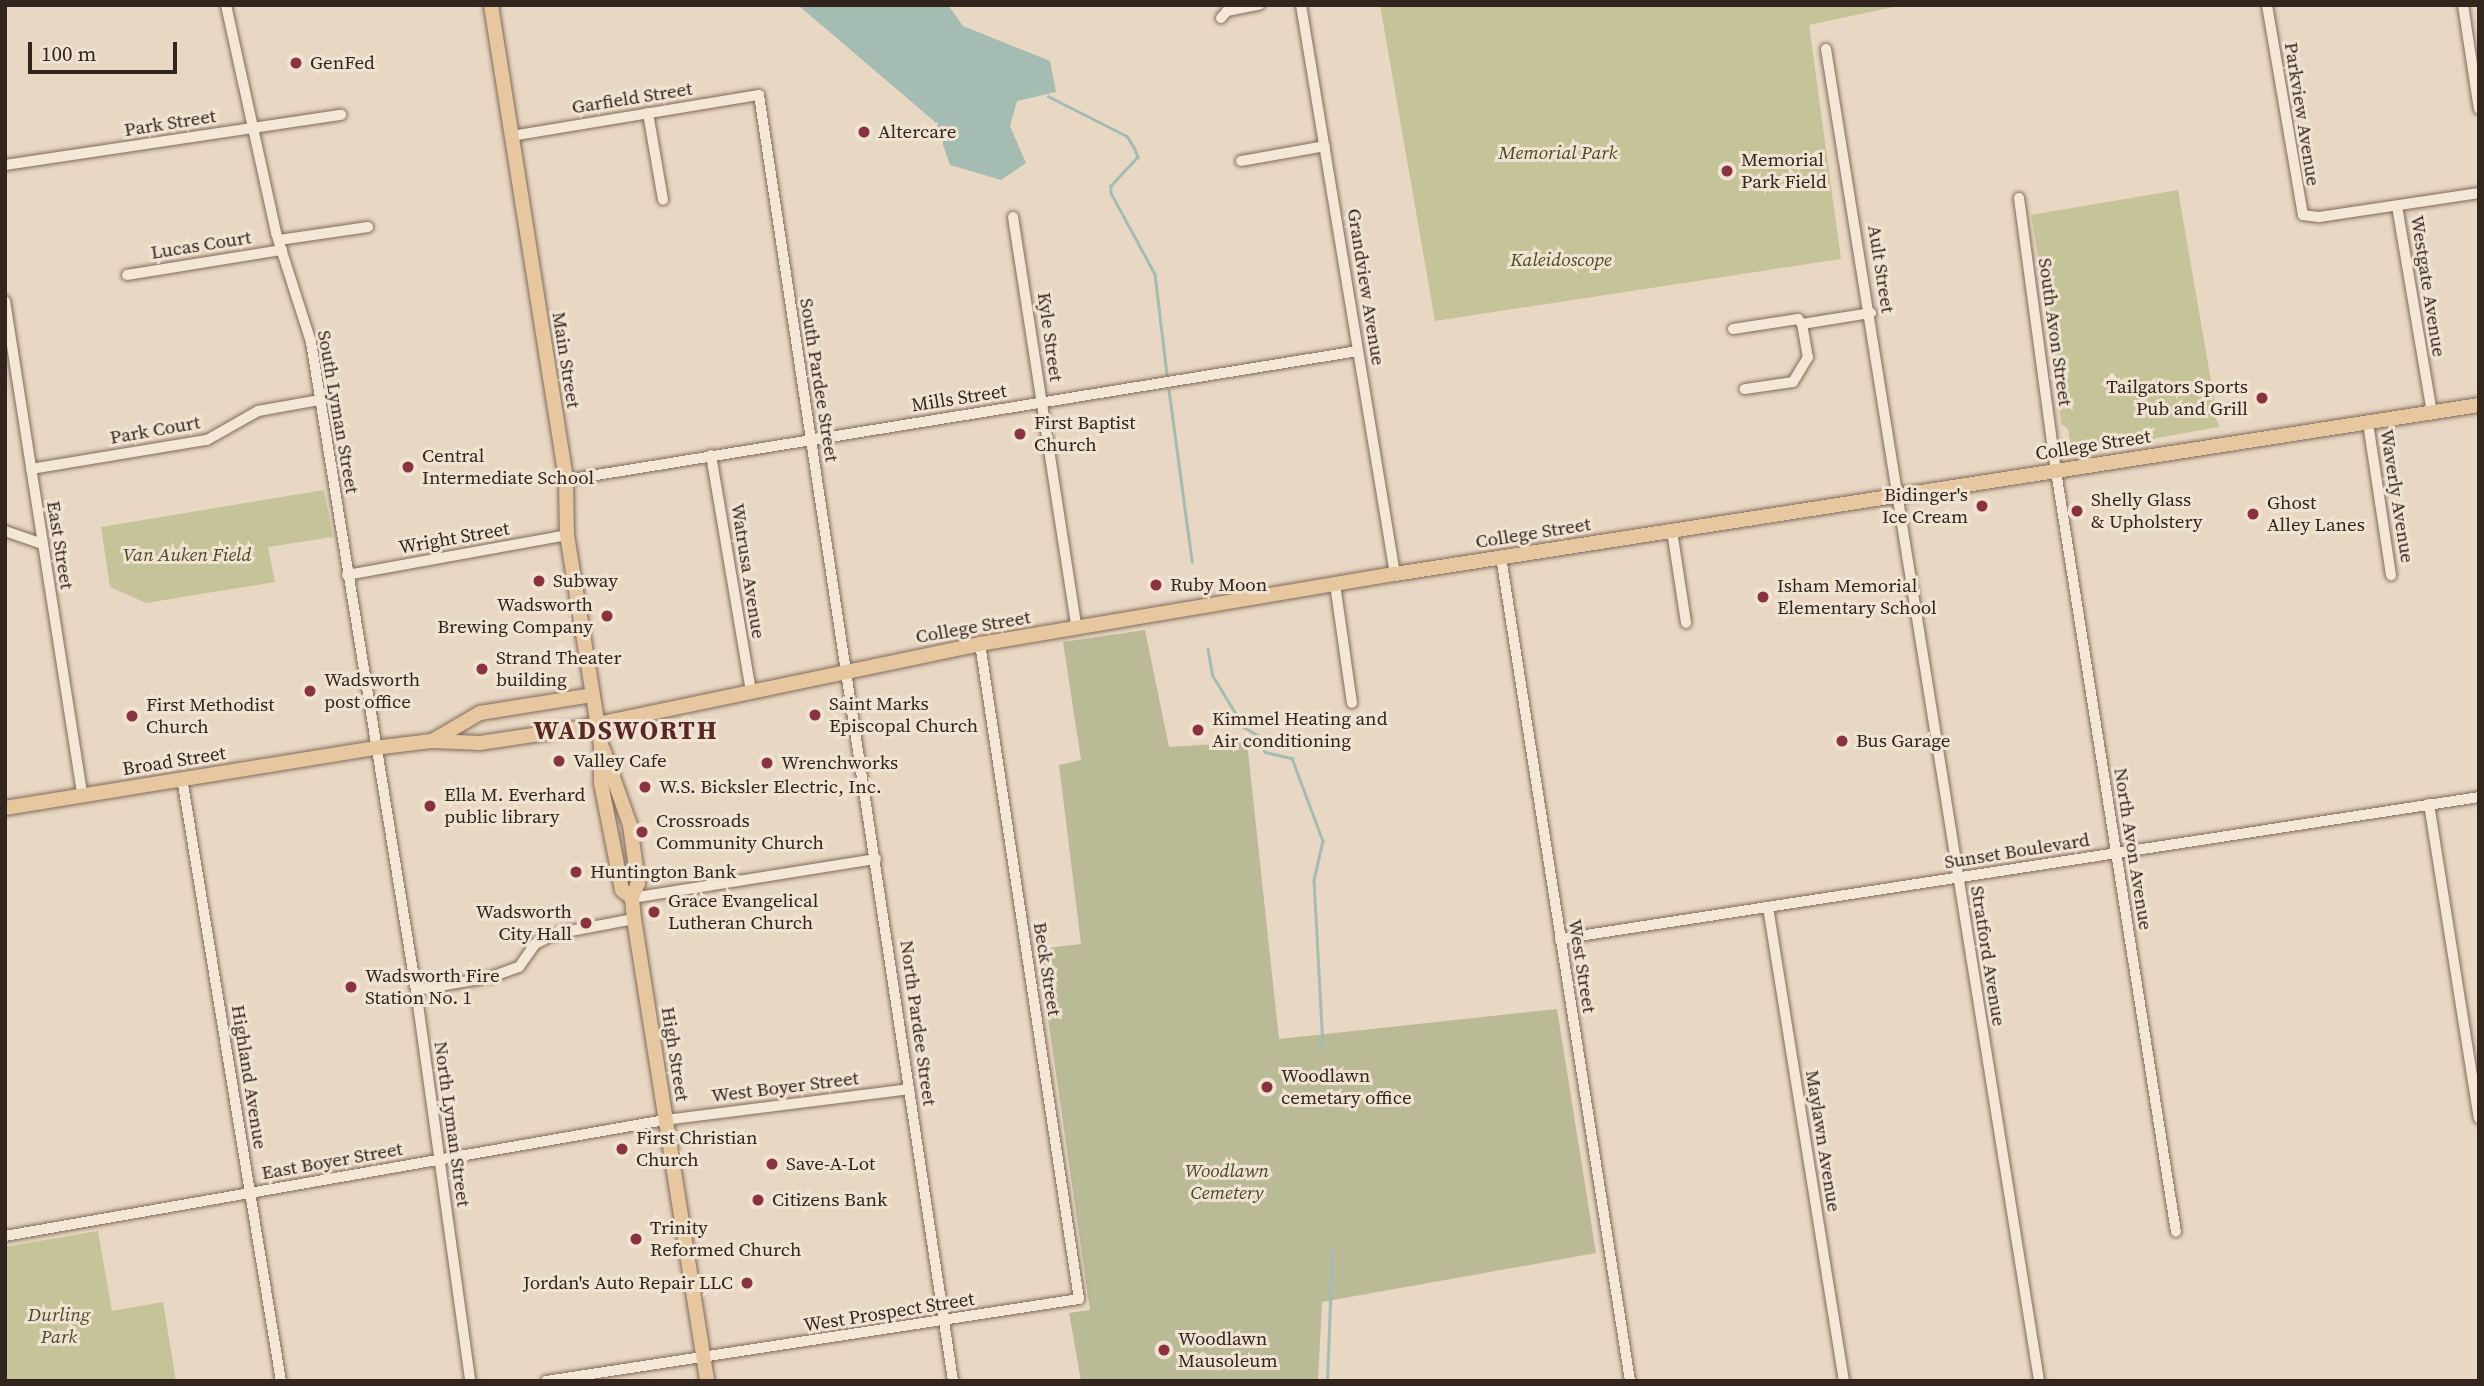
<!DOCTYPE html>
<style>
body{margin:0}
#map{position:relative;width:2484px;height:1386px;overflow:hidden;background:#e8d8c3;font-family:"Source Serif 4",serif}
div>[style]{position:absolute}
[style*='--x']{left:calc(var(--x)*1px);top:calc(var(--y)*1px);width:calc(var(--w)*1px);rotate:calc(var(--a)*1deg)}
.green>*{inset:0;background:#c5c498}
.cemetery>*{inset:0;background:#baba97}
.water>*{inset:0;background:#a5bcb2}
.stream>*{height:2.5px;margin:-1.25px;padding:0 1.25px;transform-origin:1.25px;border-radius:1.25px;background:#a5bcb2}
.roads{filter:drop-shadow(0 0 2px #806a5c) drop-shadow(0 0 2px #806a5c)}
.minor>*{height:10px;margin:-5px;padding:0 5px;transform-origin:5px;border-radius:5px;background:#f4e7d5}
.major>*{height:14px;margin:-7px;padding:0 7px;transform-origin:7px;border-radius:7px;background:#e7c79f}
.dots>*{width:19px;height:19px;translate:-50% -50%;box-sizing:border-box;border:4px solid #f1e3d2;border-radius:50%}
span{translate:-50% -50%;white-space:nowrap;text-align:center;line-height:1.15;-webkit-text-stroke:6px #f1e3d2;paint-order:stroke}
.poi-label{font-size:19px;color:#32251e}
.left{translate:0 -50%;text-align:left}
.right{translate:-100% -50%;text-align:right}
.street-label{font-size:19px;color:#32251e}
.park-label{font-size:19px;color:#484c27;font-style:italic}
.district-label{font-size:26px;color:#592723;font-weight:700;letter-spacing:2px}
.frame{position:absolute;inset:0;border:7px solid #32251e;pointer-events:none}
.scale{position:absolute;left:28px;top:42px;width:149px;height:32px;box-sizing:border-box;border:4px solid #32251e;border-top:0;padding-left:9px;font-size:21px;line-height:24px;white-space:nowrap;color:#32251e;-webkit-text-stroke:5px #f1e3d2;paint-order:stroke}
</style>
<div id="map">
<div class="green">
<i style="clip-path:polygon(1380px 5px,1903px 5px,1809px 25px,1841px 259px,1435px 321px)"></i>
<i style="clip-path:polygon(2178px 190px,2219px 427px,2072px 453px,2068px 429px,2061px 424px,2055px 358px,2031px 215px)"></i>
<i style="clip-path:polygon(324px 490px,333px 537px,268px 547px,275px 582px,146px 603px,110px 587px,101px 527px)"></i>
<i style="clip-path:polygon(98px 1231px,112px 1311px,163px 1302px,176px 1381px,5px 1381px,5px 1247px)"></i>
</div>
<div class="cemetery">
<i style="clip-path:polygon(1145px 630px,1169px 747px,1247px 742px,1279px 1039px,1557px 1009px,1596px 1253px,1322px 1302px,1318px 1381px,1081px 1381px,1069px 1313px,1090px 1310px,1038px 949px,1081px 944px,1059px 765px,1081px 760px,1063px 642px)"></i>
</div>
<div class="water">
<i style="clip-path:polygon(798px 5px,948px 5px,963px 26px,1050px 61px,1056px 92px,1017px 101px,1010px 126px,1026px 163px,1001px 180px,950px 165px,935px 122px)"></i>
</div>
<div class="stream">
<i style="--x:1048;--y:96;--w:89;--a:26.9"></i>
<i style="--x:1127;--y:136;--w:13;--a:58"></i>
<i style="--x:1134;--y:147;--w:11;--a:68"></i>
<i style="--x:1138;--y:157;--w:40;--a:133"></i>
<i style="--x:1111;--y:186;--w:7;--a:90"></i>
<i style="--x:1111;--y:193;--w:92;--a:61.5"></i>
<i style="--x:1155;--y:274;--w:101;--a:83.2"></i>
<i style="--x:1169;--y:390;--w:173;--a:82.3"></i>
<i style="--x:1208;--y:649;--w:27;--a:80"></i>
<i style="--x:1213;--y:676;--w:60;--a:58.7"></i>
<i style="--x:1244;--y:727;--w:17;--a:31"></i>
<i style="--x:1259;--y:736;--w:17;--a:69"></i>
<i style="--x:1265;--y:752;--w:28;--a:13"></i>
<i style="--x:1292;--y:758;--w:89;--a:69.5"></i>
<i style="--x:1323;--y:841;--w:40;--a:103"></i>
<i style="--x:1314;--y:880;--w:168;--a:86.9"></i>
<i style="--x:1327;--y:1381;--w:130;--a:-87.8"></i>
</div>
<div class="roads">
<div class="minor">
<i style="--x:226;--y:5;--w:233;--a:77.6"></i>
<i style="--x:276;--y:233;--w:114;--a:72.2"></i>
<i style="--x:311;--y:342;--w:656;--a:80.8"></i>
<i style="--x:416;--y:990;--w:395;--a:82.1"></i>
<i style="--x:1301;--y:5;--w:577;--a:80.62"></i>
<i style="--x:2267;--y:5;--w:213;--a:80.3"></i>
<i style="--x:2303;--y:215;--w:16;--a:7"></i>
<i style="--x:2319;--y:217;--w:162;--a:-8.5"></i>
<i style="--x:2463;--y:5;--w:105;--a:81.3"></i>
<i style="--x:1221;--y:18;--w:9;--a:-49"></i>
<i style="--x:1227;--y:11;--w:33;--a:-11"></i>
<i style="--x:1826;--y:49;--w:1349;--a:80.91"></i>
<i style="--x:648;--y:113;--w:88;--a:80.2"></i>
<i style="--x:511;--y:136;--w:251;--a:-9.4"></i>
<i style="--x:759;--y:95;--w:1301;--a:81.42"></i>
<i style="--x:1241;--y:161;--w:85;--a:-10.1"></i>
<i style="--x:5;--y:165;--w:340;--a:-8.5"></i>
<i style="--x:2019;--y:198;--w:275;--a:82.3"></i>
<i style="--x:2056;--y:471;--w:770;--a:81.04"></i>
<i style="--x:2397;--y:206;--w:210;--a:80.4"></i>
<i style="--x:1013;--y:217;--w:417;--a:81.2"></i>
<i style="--x:279;--y:240;--w:90;--a:-8.3"></i>
<i style="--x:127;--y:275;--w:157;--a:-9.2"></i>
<i style="--x:5;--y:301;--w:500;--a:81.1"></i>
<i style="--x:1802;--y:324;--w:70;--a:-9.1"></i>
<i style="--x:1733;--y:329;--w:66;--a:-8.7"></i>
<i style="--x:1798;--y:319;--w:6;--a:51"></i>
<i style="--x:1802;--y:324;--w:34;--a:80"></i>
<i style="--x:1808;--y:357;--w:29;--a:121"></i>
<i style="--x:1793;--y:382;--w:49;--a:171.7"></i>
<i style="--x:2368;--y:423;--w:154;--a:81.4"></i>
<i style="--x:711;--y:455;--w:240;--a:80.4"></i>
<i style="--x:31;--y:469;--w:178;--a:-9.4"></i>
<i style="--x:207;--y:440;--w:59;--a:-29.6"></i>
<i style="--x:258;--y:411;--w:63;--a:-10.1"></i>
<i style="--x:566;--y:480;--w:802;--a:-9.25"></i>
<i style="--x:5;--y:531;--w:39;--a:19"></i>
<i style="--x:1672;--y:531;--w:93;--a:81.3"></i>
<i style="--x:1501;--y:557;--w:834;--a:81.1"></i>
<i style="--x:347;--y:575;--w:224;--a:-10.3"></i>
<i style="--x:1335;--y:584;--w:120;--a:81.9"></i>
<i style="--x:182;--y:778;--w:611;--a:80.68"></i>
<i style="--x:2429;--y:804;--w:318;--a:81"></i>
<i style="--x:632;--y:898;--w:247;--a:-9.1"></i>
<i style="--x:1768;--y:907;--w:480;--a:80.9"></i>
<i style="--x:1560;--y:939;--w:930;--a:-8.78"></i>
<i style="--x:416;--y:990;--w:76;--a:-9.8"></i>
<i style="--x:491;--y:977;--w:30;--a:-20"></i>
<i style="--x:519;--y:967;--w:28;--a:-55"></i>
<i style="--x:535;--y:944;--w:22;--a:-27"></i>
<i style="--x:555;--y:934;--w:80;--a:-10.8"></i>
<i style="--x:5;--y:1236;--w:670;--a:-9.97"></i>
<i style="--x:665;--y:1120;--w:246;--a:-7.2"></i>
<i style="--x:546;--y:1381;--w:539;--a:-8.75"></i>
<i style="--x:1079;--y:1299;--w:662;--a:-98.59"></i>
</div>
<div class="major">
<i style="--x:491;--y:5;--w:481;--a:81"></i>
<i style="--x:566;--y:480;--w:55;--a:89"></i>
<i style="--x:567;--y:535;--w:212;--a:80.8"></i>
<i style="--x:601;--y:744;--w:39;--a:90"></i>
<i style="--x:601;--y:783;--w:109;--a:78.9"></i>
<i style="--x:622;--y:890;--w:13;--a:39"></i>
<i style="--x:432;--y:741;--w:56;--a:-30.3"></i>
<i style="--x:480;--y:713;--w:113;--a:-9.1"></i>
<i style="--x:603;--y:749;--w:81;--a:70.4"></i>
<i style="--x:630;--y:825;--w:59;--a:82.1"></i>
<i style="--x:638;--y:883;--w:16;--a:112"></i>
<i style="--x:632;--y:898;--w:21;--a:85"></i>
<i style="--x:634;--y:919;--w:468;--a:81"></i>
<i style="--x:5;--y:808;--w:374;--a:-9.2"></i>
<i style="--x:374;--y:748;--w:58;--a:-6.9"></i>
<i style="--x:432;--y:741;--w:48;--a:2.4"></i>
<i style="--x:480;--y:743;--w:95;--a:-8.5"></i>
<i style="--x:574;--y:729;--w:415;--a:-11.8"></i>
<i style="--x:980;--y:644;--w:421;--a:-9.6"></i>
<i style="--x:1395;--y:574;--w:1097;--a:-8.86"></i>
</div>
</div>
<div class="dots">
<i style="left:296px;top:63px;background:#88333f"></i>
<i style="left:864px;top:132px;background:#88333f"></i>
<i style="left:1727px;top:171px;background:#88333f"></i>
<i style="left:2262px;top:398px;background:#88333f"></i>
<i style="left:1020px;top:434px;background:#88333f"></i>
<i style="left:408px;top:467px;background:#88333f"></i>
<i style="left:1982px;top:506px;background:#88333f"></i>
<i style="left:2077px;top:511px;background:#88333f"></i>
<i style="left:2253px;top:514px;background:#88333f"></i>
<i style="left:539px;top:581px;background:#88333f"></i>
<i style="left:1156px;top:585px;background:#88333f"></i>
<i style="left:1763px;top:597px;background:#88333f"></i>
<i style="left:607px;top:616px;background:#88333f"></i>
<i style="left:482px;top:669px;background:#88333f"></i>
<i style="left:310px;top:691px;background:#88333f"></i>
<i style="left:815px;top:715px;background:#88333f"></i>
<i style="left:132px;top:716px;background:#88333f"></i>
<i style="left:1198px;top:730px;background:#88333f"></i>
<i style="left:1842px;top:741px;background:#88333f"></i>
<i style="left:559px;top:761px;background:#88333f"></i>
<i style="left:767px;top:763px;background:#88333f"></i>
<i style="left:645px;top:787px;background:#88333f"></i>
<i style="left:430px;top:806px;background:#88333f"></i>
<i style="left:642px;top:832px;background:#88333f"></i>
<i style="left:576px;top:872px;background:#88333f"></i>
<i style="left:654px;top:912px;background:#88333f"></i>
<i style="left:586px;top:923px;background:#88333f"></i>
<i style="left:351px;top:987px;background:#88333f"></i>
<i style="left:1267px;top:1087px;background:#88333f"></i>
<i style="left:622px;top:1149px;background:#88333f"></i>
<i style="left:772px;top:1164px;background:#88333f"></i>
<i style="left:758px;top:1200px;background:#88333f"></i>
<i style="left:636px;top:1239px;background:#88333f"></i>
<i style="left:747px;top:1283px;background:#88333f"></i>
<i style="left:1164px;top:1350px;background:#88333f"></i>
</div>
<div class="poi-label">
<span class="left" style="left:310px;top:63px">GenFed</span>
<span class="left" style="left:878px;top:132px">Altercare</span>
<span class="left" style="left:1741px;top:171px">Memorial<br>Park Field</span>
<span class="right" style="left:2248px;top:398px">Tailgators Sports<br>Pub and Grill</span>
<span class="left" style="left:1034px;top:434px">First Baptist<br>Church</span>
<span class="left" style="left:422px;top:467px">Central<br>Intermediate School</span>
<span class="right" style="left:1968px;top:506px">Bidinger's<br>Ice Cream</span>
<span class="left" style="left:2091px;top:511px">Shelly Glass<br>&amp; Upholstery</span>
<span class="left" style="left:2267px;top:514px">Ghost<br>Alley Lanes</span>
<span class="left" style="left:553px;top:581px">Subway</span>
<span class="left" style="left:1170px;top:585px">Ruby Moon</span>
<span class="left" style="left:1777px;top:597px">Isham Memorial<br>Elementary School</span>
<span class="right" style="left:593px;top:616px">Wadsworth<br>Brewing Company</span>
<span class="left" style="left:496px;top:669px">Strand Theater<br>building</span>
<span class="left" style="left:324px;top:691px">Wadsworth<br>post office</span>
<span class="left" style="left:829px;top:715px">Saint Marks<br>Episcopal Church</span>
<span class="left" style="left:146px;top:716px">First Methodist<br>Church</span>
<span class="left" style="left:1212px;top:730px">Kimmel Heating and<br>Air conditioning</span>
<span class="left" style="left:1856px;top:741px">Bus Garage</span>
<span class="left" style="left:573px;top:761px">Valley Cafe</span>
<span class="left" style="left:781px;top:763px">Wrenchworks</span>
<span class="left" style="left:659px;top:787px">W.S. Bicksler Electric, Inc.</span>
<span class="left" style="left:444px;top:806px">Ella M. Everhard<br>public library</span>
<span class="left" style="left:656px;top:832px">Crossroads<br>Community Church</span>
<span class="left" style="left:590px;top:872px">Huntington Bank</span>
<span class="left" style="left:668px;top:912px">Grace Evangelical<br>Lutheran Church</span>
<span class="right" style="left:572px;top:923px">Wadsworth<br>City Hall</span>
<span class="left" style="left:365px;top:987px">Wadsworth Fire<br>Station No. 1</span>
<span class="left" style="left:1281px;top:1087px">Woodlawn<br>cemetary office</span>
<span class="left" style="left:636px;top:1149px">First Christian<br>Church</span>
<span class="left" style="left:786px;top:1164px">Save-A-Lot</span>
<span class="left" style="left:772px;top:1200px">Citizens Bank</span>
<span class="left" style="left:650px;top:1239px">Trinity<br>Reformed Church</span>
<span class="right" style="left:733px;top:1283px">Jordan's Auto Repair LLC</span>
<span class="left" style="left:1178px;top:1350px">Woodlawn<br>Mausoleum</span>
</div>
<div class="street-label">
<span style="left:632px;top:98px;rotate:-9deg">Garfield Street</span>
<span style="left:2302px;top:114px;rotate:81deg">Parkview Avenue</span>
<span style="left:170px;top:123px;rotate:-9deg">Park Street</span>
<span style="left:201px;top:245px;rotate:-9deg">Lucas Court</span>
<span style="left:1881px;top:269px;rotate:81deg">Ault Street</span>
<span style="left:2428px;top:286px;rotate:81deg">Westgate Avenue</span>
<span style="left:1366px;top:287px;rotate:81deg">Grandview Avenue</span>
<span style="left:2055px;top:332px;rotate:82deg">South Avon Street</span>
<span style="left:1050px;top:337px;rotate:82deg">Kyle Street</span>
<span style="left:566px;top:360px;rotate:81deg">Main Street</span>
<span style="left:819px;top:380px;rotate:81deg">South Pardee Street</span>
<span style="left:959px;top:398px;rotate:-9deg">Mills Street</span>
<span style="left:338px;top:412px;rotate:80deg">South Lyman Street</span>
<span style="left:155px;top:430px;rotate:-10deg">Park Court</span>
<span style="left:2093px;top:445px;rotate:-9deg">College Street</span>
<span style="left:2397px;top:496px;rotate:81deg">Waverly Avenue</span>
<span style="left:1533px;top:533px;rotate:-9deg">College Street</span>
<span style="left:454px;top:538px;rotate:-10deg">Wright Street</span>
<span style="left:60px;top:545px;rotate:81deg">East Street</span>
<span style="left:748px;top:571px;rotate:81deg">Watrusa Avenue</span>
<span style="left:973px;top:627px;rotate:-10deg">College Street</span>
<span style="left:174px;top:761px;rotate:-9deg">Broad Street</span>
<span style="left:2133px;top:849px;rotate:81deg">North Avon Avenue</span>
<span style="left:2017px;top:851px;rotate:-9deg">Sunset Boulevard</span>
<span style="left:1988px;top:956px;rotate:81deg">Stratford Avenue</span>
<span style="left:1582px;top:966px;rotate:81deg">West Street</span>
<span style="left:1047px;top:969px;rotate:81deg">Beck Street</span>
<span style="left:918px;top:1023px;rotate:82deg">North Pardee Street</span>
<span style="left:675px;top:1054px;rotate:81deg">High Street</span>
<span style="left:249px;top:1077px;rotate:81deg">Highland Avenue</span>
<span style="left:785px;top:1087px;rotate:-7deg">West Boyer Street</span>
<span style="left:452px;top:1124px;rotate:82deg">North Lyman Street</span>
<span style="left:1823px;top:1141px;rotate:81deg">Maylawn Avenue</span>
<span style="left:332px;top:1161px;rotate:-10deg">East Boyer Street</span>
<span style="left:889px;top:1312px;rotate:-9deg">West Prospect Street</span>
</div>
<div class="park-label">
<span style="left:1558px;top:153px">Memorial Park</span>
<span style="left:1561px;top:260px">Kaleidoscope</span>
<span style="left:187px;top:555px">Van Auken Field</span>
<span style="left:1227px;top:1182px">Woodlawn<br>Cemetery</span>
<span style="left:59px;top:1326px">Durling<br>Park</span>
</div>
<div class="district-label">
<span style="left:626px;top:731px">WADSWORTH</span>
</div>
<div class="frame"></div>
<div class="scale">100 m</div>
</div>
